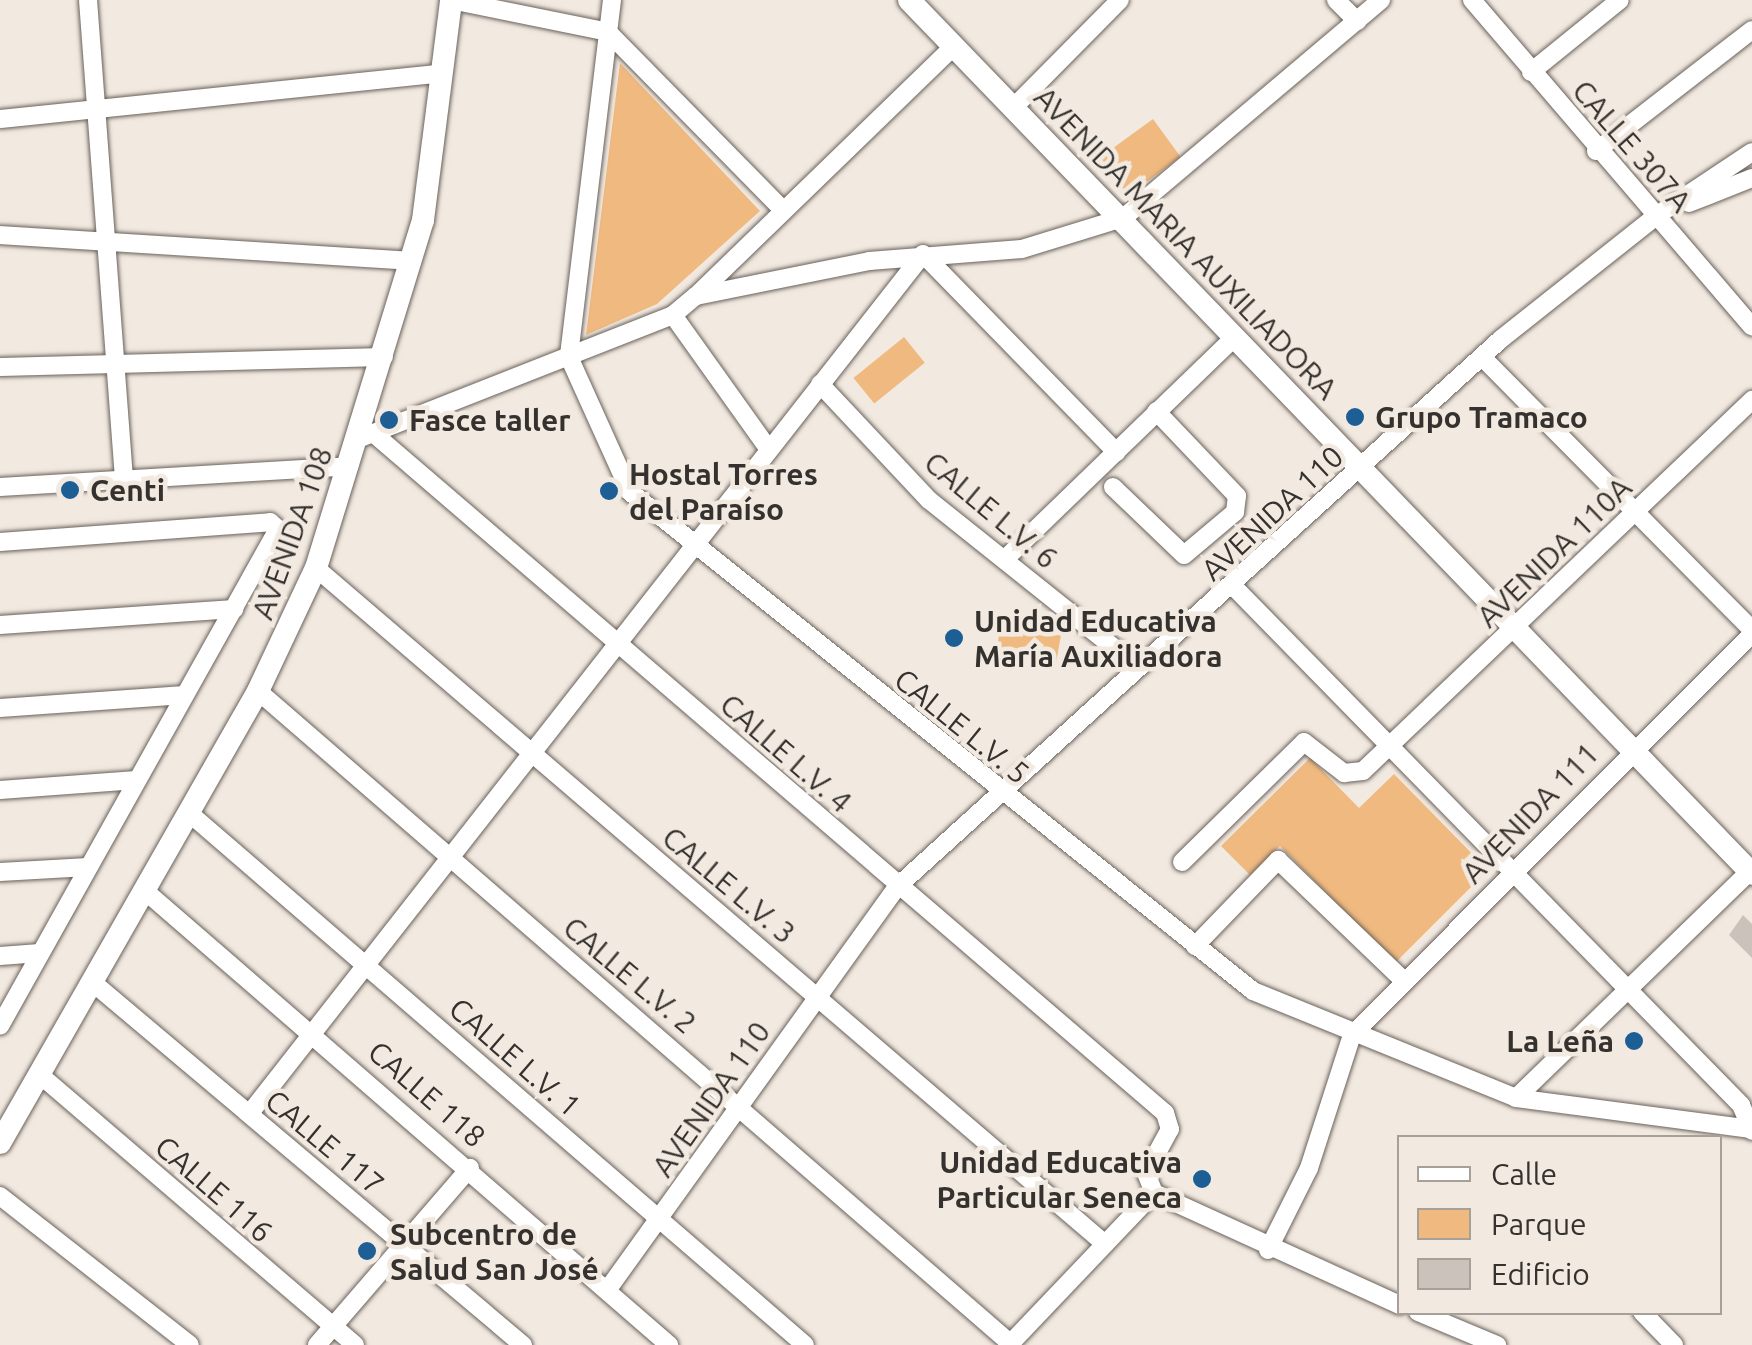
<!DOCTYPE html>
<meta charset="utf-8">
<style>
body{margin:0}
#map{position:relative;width:1752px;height:1345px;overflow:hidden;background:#f2eae1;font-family:Ubuntu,sans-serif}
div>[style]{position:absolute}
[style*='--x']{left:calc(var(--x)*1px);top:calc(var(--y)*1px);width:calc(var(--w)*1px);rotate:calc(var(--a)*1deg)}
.green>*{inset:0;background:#f0b97f;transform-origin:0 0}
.building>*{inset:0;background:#cbc3bb}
.roads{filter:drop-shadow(0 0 2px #69615a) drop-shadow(0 0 2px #69615a)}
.street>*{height:18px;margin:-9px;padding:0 9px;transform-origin:9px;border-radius:9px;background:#fff}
.secondary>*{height:22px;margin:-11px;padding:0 11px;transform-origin:11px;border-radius:11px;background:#fff}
.dots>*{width:28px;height:28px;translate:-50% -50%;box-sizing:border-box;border:5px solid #f2eae1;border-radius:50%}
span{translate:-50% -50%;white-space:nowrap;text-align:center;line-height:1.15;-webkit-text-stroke:9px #f2eae1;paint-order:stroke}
.street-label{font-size:30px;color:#34312e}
.poi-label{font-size:30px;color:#34312e;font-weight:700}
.left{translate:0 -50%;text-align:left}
.right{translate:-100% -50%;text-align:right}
.legend{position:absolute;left:1397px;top:1135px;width:325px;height:180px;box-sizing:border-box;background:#f2eae1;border:2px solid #a6a099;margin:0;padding:12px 18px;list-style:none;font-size:30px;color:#34312e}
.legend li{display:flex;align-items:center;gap:20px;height:50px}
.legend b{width:50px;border:2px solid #a6a099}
</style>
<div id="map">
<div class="green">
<i style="clip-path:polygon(620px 63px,760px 211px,657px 304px,586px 335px)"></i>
<i style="left:1153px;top:119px;width:47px;height:65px;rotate:54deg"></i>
<i style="left:904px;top:337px;width:33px;height:65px;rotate:51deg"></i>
<i style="left:1001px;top:624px;width:61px;height:34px;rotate:10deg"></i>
<i style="clip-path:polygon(1310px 758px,1359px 808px,1394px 774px,1488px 870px,1395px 963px,1280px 846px,1250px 875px,1221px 846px)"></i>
</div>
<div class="building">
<i style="clip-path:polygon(1743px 915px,1752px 924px,1752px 958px,1729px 935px)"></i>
</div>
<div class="roads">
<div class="street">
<i style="--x:88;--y:0;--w:479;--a:85.7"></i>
<i style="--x:451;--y:0;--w:160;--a:11.5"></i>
<i style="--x:608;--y:32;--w:250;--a:45.5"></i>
<i style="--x:612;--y:0;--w:360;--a:96.9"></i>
<i style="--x:569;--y:357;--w:148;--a:65.7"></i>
<i style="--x:630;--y:492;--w:798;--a:38.69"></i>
<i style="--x:1253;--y:991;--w:284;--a:22.1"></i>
<i style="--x:1516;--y:1098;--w:236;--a:7.5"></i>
<i style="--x:1336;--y:0;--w:30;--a:45"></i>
<i style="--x:1472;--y:0;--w:430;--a:49.4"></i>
<i style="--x:1531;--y:72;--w:114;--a:-39"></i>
<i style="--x:1015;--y:106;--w:149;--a:-45.3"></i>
<i style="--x:0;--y:119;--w:445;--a:-5.9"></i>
<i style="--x:1596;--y:151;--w:197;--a:-37.8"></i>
<i style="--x:1689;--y:203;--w:68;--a:-21.6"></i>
<i style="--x:0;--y:235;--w:413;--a:3.6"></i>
<i style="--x:696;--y:296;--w:359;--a:-44.1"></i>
<i style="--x:673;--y:315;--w:162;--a:54.5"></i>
<i style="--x:1482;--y:357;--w:384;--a:45.3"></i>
<i style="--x:0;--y:367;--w:384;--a:-1.5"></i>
<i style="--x:820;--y:384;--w:159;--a:46.8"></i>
<i style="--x:929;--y:500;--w:266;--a:38.6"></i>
<i style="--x:373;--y:433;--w:1044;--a:40.65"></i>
<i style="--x:1165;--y:1113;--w:17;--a:73"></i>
<i style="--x:1170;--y:1129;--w:50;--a:118.6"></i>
<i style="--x:1146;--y:1173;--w:22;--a:68"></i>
<i style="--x:358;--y:439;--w:339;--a:-21.5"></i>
<i style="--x:673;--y:315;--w:30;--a:-40"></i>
<i style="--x:696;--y:296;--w:177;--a:-11.4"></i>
<i style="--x:869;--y:261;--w:153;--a:-4.5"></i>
<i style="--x:1022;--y:249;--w:106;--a:-17.1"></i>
<i style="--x:1123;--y:218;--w:338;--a:-40.2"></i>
<i style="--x:0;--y:487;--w:350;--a:-3.4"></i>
<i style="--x:1113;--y:487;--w:98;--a:43.8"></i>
<i style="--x:1184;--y:555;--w:67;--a:-40.1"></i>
<i style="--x:1235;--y:512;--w:16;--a:-83"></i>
<i style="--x:1237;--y:496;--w:117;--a:-133.6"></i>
<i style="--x:0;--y:542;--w:271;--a:-4.2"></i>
<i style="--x:270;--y:522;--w:11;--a:41"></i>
<i style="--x:278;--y:529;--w:569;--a:119.22"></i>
<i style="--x:1005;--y:559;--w:318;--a:-44"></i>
<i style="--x:316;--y:568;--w:1039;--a:40.59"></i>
<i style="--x:1234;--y:587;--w:725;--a:45.61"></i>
<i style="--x:1741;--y:1105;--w:28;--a:67"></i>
<i style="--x:0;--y:625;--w:235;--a:-3.9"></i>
<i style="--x:258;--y:691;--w:995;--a:40.93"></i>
<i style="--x:0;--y:708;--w:185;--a:-4"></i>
<i style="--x:0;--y:790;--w:137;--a:-4.2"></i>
<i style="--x:188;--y:812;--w:815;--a:40.82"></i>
<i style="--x:1182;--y:862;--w:171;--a:-44.5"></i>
<i style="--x:1304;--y:742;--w:51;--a:37.8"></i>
<i style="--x:1344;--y:773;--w:19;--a:-6"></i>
<i style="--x:1363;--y:771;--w:538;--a:-43.64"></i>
<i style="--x:0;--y:872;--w:88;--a:-3.3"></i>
<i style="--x:144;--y:890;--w:695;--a:40.91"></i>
<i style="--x:1195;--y:946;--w:120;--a:-46"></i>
<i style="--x:1278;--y:860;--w:170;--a:43.8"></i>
<i style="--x:0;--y:956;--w:40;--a:-4.3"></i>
<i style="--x:91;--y:981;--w:565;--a:40.12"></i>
<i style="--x:39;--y:1074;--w:416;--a:40.6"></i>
<i style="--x:1516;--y:1098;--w:329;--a:-44.1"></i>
<i style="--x:250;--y:1113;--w:1091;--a:-51.92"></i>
<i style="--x:923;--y:254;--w:277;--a:45.7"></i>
<i style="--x:1154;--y:1193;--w:270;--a:24.5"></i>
<i style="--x:0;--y:1196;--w:241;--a:38.1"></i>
<i style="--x:1268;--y:1250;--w:92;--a:-63.4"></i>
<i style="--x:1309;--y:1168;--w:140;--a:-72.1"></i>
<i style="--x:1352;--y:1035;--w:566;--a:-45.07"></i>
<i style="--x:608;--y:1289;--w:496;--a:-54.3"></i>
<i style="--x:898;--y:886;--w:814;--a:-42.21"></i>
<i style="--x:1501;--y:339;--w:198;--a:-38.4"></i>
<i style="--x:1656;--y:216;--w:115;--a:-33.7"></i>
<i style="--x:1418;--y:1312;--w:86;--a:22.7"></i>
<i style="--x:1642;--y:1312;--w:46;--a:45.9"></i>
<i style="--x:317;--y:1345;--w:234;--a:-49.2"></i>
<i style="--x:1009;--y:1345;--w:210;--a:-46.4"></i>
</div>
<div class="secondary">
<i style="--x:909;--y:0;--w:1214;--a:46.03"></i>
<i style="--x:0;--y:1143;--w:520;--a:-60.28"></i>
<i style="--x:258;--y:691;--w:136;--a:-64.8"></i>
<i style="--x:316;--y:568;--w:364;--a:-72.9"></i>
<i style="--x:423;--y:220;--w:222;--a:-82.7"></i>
</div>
</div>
<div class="dots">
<i style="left:1355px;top:417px;background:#1d5e94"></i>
<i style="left:389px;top:420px;background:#1d5e94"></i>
<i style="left:70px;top:490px;background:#1d5e94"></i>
<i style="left:609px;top:491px;background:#1d5e94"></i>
<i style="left:954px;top:638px;background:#1d5e94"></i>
<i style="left:1634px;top:1041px;background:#1d5e94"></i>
<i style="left:1202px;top:1179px;background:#1d5e94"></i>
<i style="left:367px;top:1251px;background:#1d5e94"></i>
</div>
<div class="street-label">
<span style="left:1632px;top:146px;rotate:49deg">CALLE 307A</span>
<span style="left:1186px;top:243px;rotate:46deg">AVENIDA MARIA AUXILIADORA</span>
<span style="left:991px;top:510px;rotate:40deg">CALLE L.V. 6</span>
<span style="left:1272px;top:513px;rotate:-43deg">AVENIDA 110</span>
<span style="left:292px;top:533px;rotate:-70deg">AVENIDA 108</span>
<span style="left:1554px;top:552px;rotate:-44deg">AVENIDA 110A</span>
<span style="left:962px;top:726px;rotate:39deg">CALLE L.V. 5</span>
<span style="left:786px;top:753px;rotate:41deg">CALLE L.V. 4</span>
<span style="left:1530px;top:813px;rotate:-46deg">AVENIDA 111</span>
<span style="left:729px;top:885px;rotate:40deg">CALLE L.V. 3</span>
<span style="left:630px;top:975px;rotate:40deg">CALLE L.V. 2</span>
<span style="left:515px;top:1057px;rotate:41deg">CALLE L.V. 1</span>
<span style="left:427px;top:1094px;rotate:41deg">CALLE 118</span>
<span style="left:711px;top:1099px;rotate:-55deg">AVENIDA 110</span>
<span style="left:325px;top:1142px;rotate:40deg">CALLE 117</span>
<span style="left:214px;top:1189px;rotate:41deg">CALLE 116</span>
</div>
<div class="poi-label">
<span class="left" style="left:1375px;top:417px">Grupo Tramaco</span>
<span class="left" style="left:409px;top:420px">Fasce taller</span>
<span class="left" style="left:629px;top:491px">Hostal Torres<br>del Paraíso</span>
<span class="left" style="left:90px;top:490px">Centi</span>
<span class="left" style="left:974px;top:638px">Unidad Educativa<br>María Auxiliadora</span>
<span class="right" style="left:1614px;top:1041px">La Leña</span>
<span class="right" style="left:1182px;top:1179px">Unidad Educativa<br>Particular Seneca</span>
<span class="left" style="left:390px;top:1251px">Subcentro de<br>Salud San José</span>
</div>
<ul class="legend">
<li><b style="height:12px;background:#fff"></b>Calle</li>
<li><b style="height:28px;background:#f0b97f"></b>Parque</li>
<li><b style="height:28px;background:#cbc3bb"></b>Edificio</li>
</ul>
</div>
